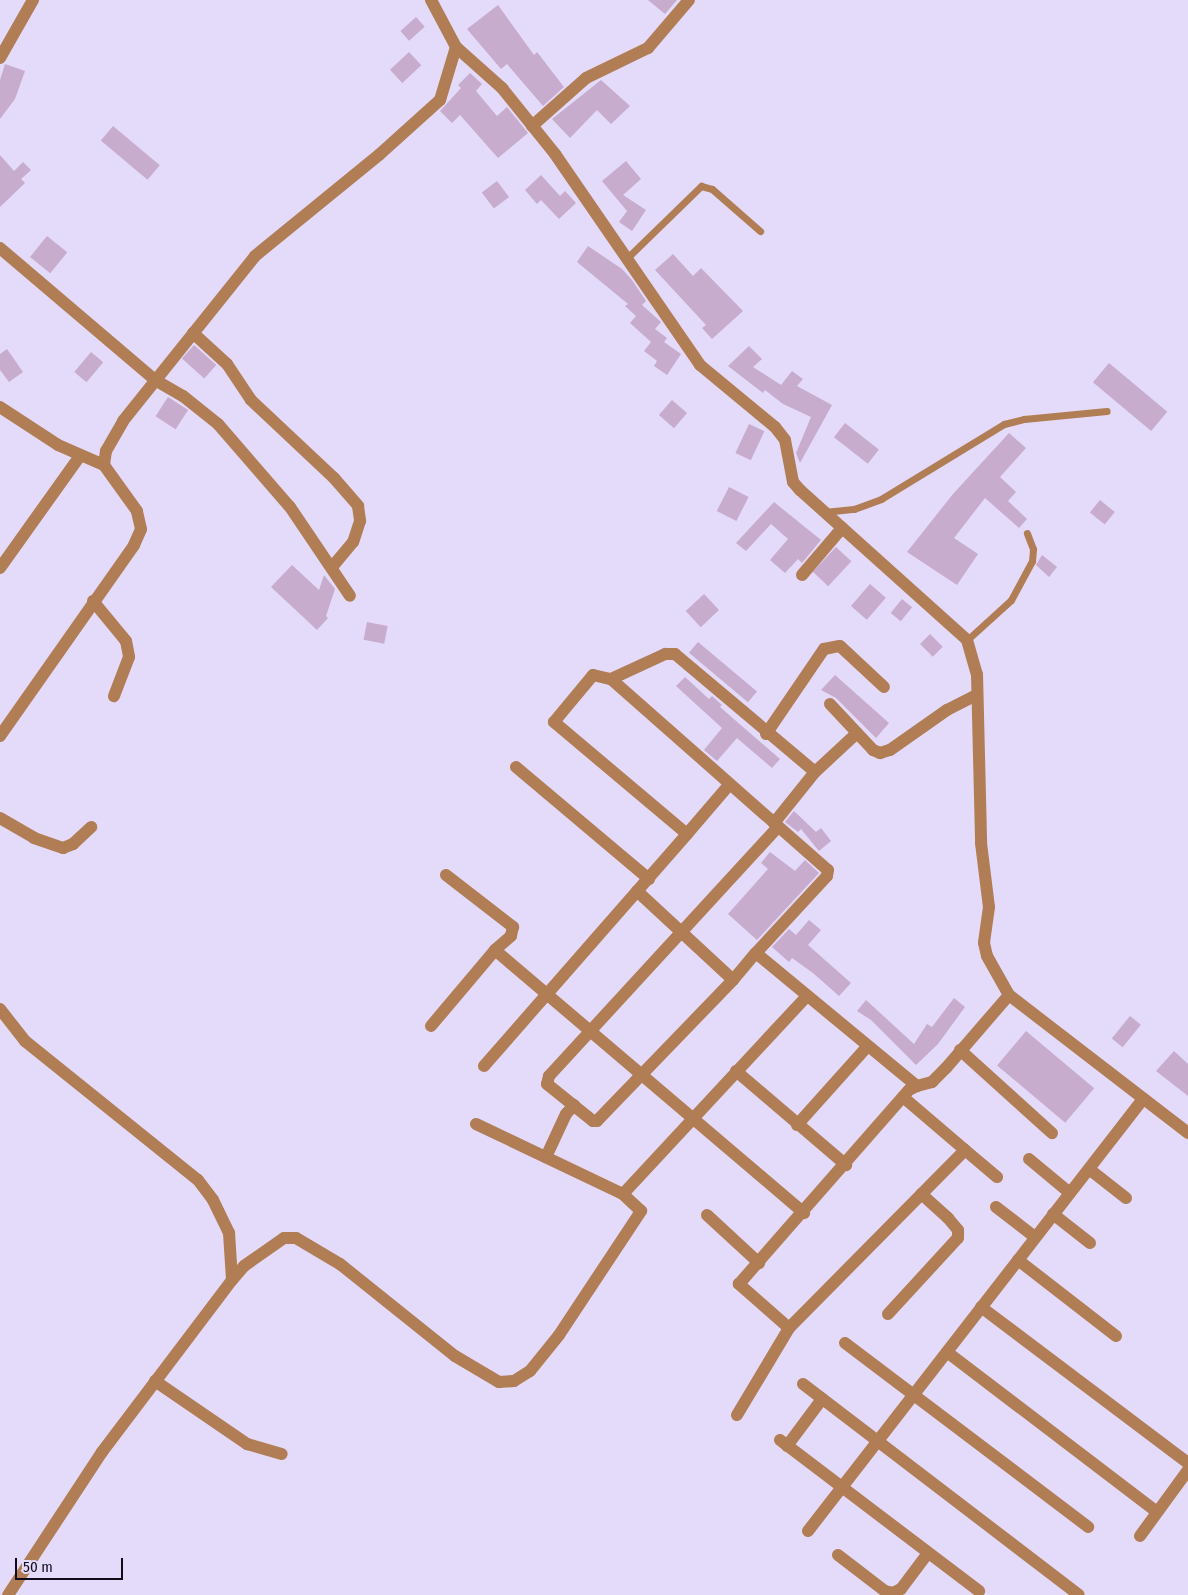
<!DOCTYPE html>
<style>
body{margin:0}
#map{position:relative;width:1188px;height:1595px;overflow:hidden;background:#e4dafa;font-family:"Fira Sans Condensed",sans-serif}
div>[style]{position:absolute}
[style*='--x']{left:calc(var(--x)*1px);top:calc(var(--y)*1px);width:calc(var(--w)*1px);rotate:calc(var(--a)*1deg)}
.building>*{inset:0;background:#c7acce;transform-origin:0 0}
.lane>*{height:7px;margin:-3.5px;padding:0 3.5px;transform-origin:3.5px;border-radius:3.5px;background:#b07d54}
.street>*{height:12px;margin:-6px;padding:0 6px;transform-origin:6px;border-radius:6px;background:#b07d54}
span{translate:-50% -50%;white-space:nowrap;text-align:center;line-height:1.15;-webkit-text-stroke:4px #e4dafa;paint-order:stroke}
.scale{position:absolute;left:15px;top:1558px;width:108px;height:22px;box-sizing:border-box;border:2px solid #0f0b18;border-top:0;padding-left:6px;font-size:15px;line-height:18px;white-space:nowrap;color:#0f0b18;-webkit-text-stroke:4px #e4dafa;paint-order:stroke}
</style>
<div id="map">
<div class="building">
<i style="clip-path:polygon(648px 0,677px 0,665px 14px)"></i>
<i style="clip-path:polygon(498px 5px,534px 55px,537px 52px,564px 87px,543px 106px,507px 64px,501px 69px,467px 29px)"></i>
<i style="left:416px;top:17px;width:13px;height:21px;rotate:48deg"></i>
<i style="left:409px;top:52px;width:18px;height:26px;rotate:47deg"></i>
<i style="clip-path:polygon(5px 64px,25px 71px,15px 99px,0 119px,0 80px)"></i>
<i style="clip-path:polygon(470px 73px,482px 84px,476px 91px,497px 116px,507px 107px,528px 133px,498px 158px,460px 115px,452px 123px,440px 111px,461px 88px,458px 85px)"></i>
<i style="clip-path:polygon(601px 80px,630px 106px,611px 124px,597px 110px,570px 138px,552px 119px)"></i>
<i style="left:113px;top:126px;width:61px;height:19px;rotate:40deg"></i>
<i style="clip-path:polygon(0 155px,14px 171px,23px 162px,31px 170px,21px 179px,25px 183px,0 207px)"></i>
<i style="clip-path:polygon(626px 161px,641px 179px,623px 195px,646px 210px,632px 231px,619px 222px,627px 211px,602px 181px)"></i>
<i style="clip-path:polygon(541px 175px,560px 196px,565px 191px,576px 203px,559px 219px,541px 200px,537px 204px,525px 190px)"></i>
<i style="left:497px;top:181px;width:20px;height:19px;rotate:53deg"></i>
<i style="left:47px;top:236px;width:26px;height:27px;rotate:39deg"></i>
<i style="clip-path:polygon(588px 246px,622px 269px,632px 280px,646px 301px,642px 305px,661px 322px,655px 329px,667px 338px,664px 342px,681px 354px,667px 375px,654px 366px,657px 361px,644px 351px,651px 342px,630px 323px,636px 316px,625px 306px,628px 304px,577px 262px)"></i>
<i style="clip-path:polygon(673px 254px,693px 276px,701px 268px,743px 311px,712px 339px,702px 328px,706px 325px,655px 270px)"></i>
<i style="left:194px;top:345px;width:30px;height:18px;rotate:42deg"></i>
<i style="clip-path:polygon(749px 346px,762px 359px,753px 367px,781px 385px,792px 371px,803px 379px,797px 386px,832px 405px,800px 463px,796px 453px,811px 417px,783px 404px,765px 390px,763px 393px,728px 366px)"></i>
<i style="clip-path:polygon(7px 349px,23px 372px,9px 382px,0 370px,0 354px)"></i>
<i style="left:91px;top:352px;width:16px;height:26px;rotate:40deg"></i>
<i style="left:1109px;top:363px;width:76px;height:25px;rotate:40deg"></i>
<i style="left:168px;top:397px;width:24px;height:23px;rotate:33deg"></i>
<i style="left:672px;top:400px;width:20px;height:20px;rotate:41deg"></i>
<i style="left:845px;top:423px;width:43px;height:18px;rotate:38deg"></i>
<i style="left:749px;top:424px;width:17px;height:32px;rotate:25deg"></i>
<i style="clip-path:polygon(1009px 433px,1026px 448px,1000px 477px,1016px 492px,1008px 501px,1027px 519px,1019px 528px,985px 498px,954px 538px,978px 554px,957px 585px,907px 552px,953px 494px)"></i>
<i style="left:729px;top:487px;width:22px;height:27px;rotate:27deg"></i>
<i style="left:1100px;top:500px;width:19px;height:16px;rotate:39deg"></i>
<i style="clip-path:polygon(774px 502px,821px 540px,802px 563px,798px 559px,785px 573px,770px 560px,788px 539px,771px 524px,746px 551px,736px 543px)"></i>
<i style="left:836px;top:547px;width:21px;height:34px;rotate:43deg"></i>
<i style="clip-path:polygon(1042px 555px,1057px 567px,1049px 577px,1036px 565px)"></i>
<i style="clip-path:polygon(292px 565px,319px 590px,324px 575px,335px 589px,326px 616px,328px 618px,317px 630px,271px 587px)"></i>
<i style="left:870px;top:584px;width:21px;height:29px;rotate:41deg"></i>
<i style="left:704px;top:594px;width:22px;height:25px;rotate:47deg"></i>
<i style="left:902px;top:599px;width:13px;height:18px;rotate:39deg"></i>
<i style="left:367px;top:622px;width:21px;height:18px;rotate:11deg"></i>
<i style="left:930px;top:634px;width:18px;height:14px;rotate:45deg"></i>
<i style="left:698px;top:642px;width:77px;height:14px;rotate:40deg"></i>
<i style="clip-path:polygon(835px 675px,889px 723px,876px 738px,836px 698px,821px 690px)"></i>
<i style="clip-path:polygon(685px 677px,709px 699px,712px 696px,722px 705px,720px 707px,780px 759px,772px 768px,737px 738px,717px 761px,704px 750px,722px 728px,676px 686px)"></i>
<i style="clip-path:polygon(794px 811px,816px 832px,821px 828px,831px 841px,819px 851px,801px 829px,798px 832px,785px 822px)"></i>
<i style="clip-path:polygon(770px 852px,795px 871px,805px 860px,819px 873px,757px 940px,728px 914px,768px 869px,761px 863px)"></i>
<i style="clip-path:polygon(809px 920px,821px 930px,808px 945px,851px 983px,839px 996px,813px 973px,792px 958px,789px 962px,772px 947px,789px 929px,796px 935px)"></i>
<i style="clip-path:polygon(954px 998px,965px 1007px,938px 1044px,916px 1065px,871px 1020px,857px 1011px,866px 1000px,914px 1044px,927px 1024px,932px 1027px)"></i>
<i style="left:1130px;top:1016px;width:14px;height:29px;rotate:39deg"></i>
<i style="left:1026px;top:1031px;width:89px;height:45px;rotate:40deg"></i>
<i style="clip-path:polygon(1174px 1051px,1188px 1064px,1188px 1096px,1156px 1071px)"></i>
</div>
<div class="lane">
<i style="--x:626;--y:259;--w:105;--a:-44.2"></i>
<i style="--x:701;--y:186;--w:11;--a:15"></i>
<i style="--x:712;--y:189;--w:64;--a:41.2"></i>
<i style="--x:824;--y:512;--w:30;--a:-6"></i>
<i style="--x:854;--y:509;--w:29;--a:-20"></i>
<i style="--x:881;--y:499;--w:144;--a:-31.4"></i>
<i style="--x:1004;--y:424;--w:21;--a:-14"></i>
<i style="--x:1024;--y:419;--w:83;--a:-5.5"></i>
<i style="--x:967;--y:640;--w:59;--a:-42.3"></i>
<i style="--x:1011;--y:600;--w:44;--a:-61.7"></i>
<i style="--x:1032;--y:561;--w:12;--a:-85"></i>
<i style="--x:1033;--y:549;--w:17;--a:-111"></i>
</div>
<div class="street">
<i style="--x:431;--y:0;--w:53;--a:62"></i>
<i style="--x:456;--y:47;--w:62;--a:41.7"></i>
<i style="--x:502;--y:88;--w:85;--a:51.2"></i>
<i style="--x:555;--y:154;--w:256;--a:55.5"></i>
<i style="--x:700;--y:365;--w:97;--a:39.6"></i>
<i style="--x:775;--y:427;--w:16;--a:52"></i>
<i style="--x:785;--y:440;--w:43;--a:79.2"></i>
<i style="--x:793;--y:482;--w:11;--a:49"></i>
<i style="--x:800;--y:490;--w:224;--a:41.9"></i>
<i style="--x:967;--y:640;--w:35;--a:74"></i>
<i style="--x:977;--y:674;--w:169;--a:88.6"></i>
<i style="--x:981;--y:843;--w:64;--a:82.9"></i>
<i style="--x:989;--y:907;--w:36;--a:98"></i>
<i style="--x:984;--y:943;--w:13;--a:77"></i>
<i style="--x:987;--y:956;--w:45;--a:60.6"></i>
<i style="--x:1009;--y:995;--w:226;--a:37.6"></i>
<i style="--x:0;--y:58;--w:67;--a:-60.4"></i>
<i style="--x:532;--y:126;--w:72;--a:-41.6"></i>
<i style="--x:586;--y:78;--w:69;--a:-25.8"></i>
<i style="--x:648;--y:48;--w:63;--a:-49.5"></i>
<i style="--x:0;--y:248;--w:204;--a:40.4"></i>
<i style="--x:155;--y:380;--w:32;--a:30"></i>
<i style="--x:183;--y:396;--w:45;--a:38.7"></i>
<i style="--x:218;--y:424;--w:110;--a:49.1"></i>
<i style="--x:290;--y:507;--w:107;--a:56"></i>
<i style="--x:193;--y:333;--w:46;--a:42.4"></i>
<i style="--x:227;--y:364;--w:43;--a:56.3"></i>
<i style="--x:251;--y:400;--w:114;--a:43.2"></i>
<i style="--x:334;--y:478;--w:37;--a:49"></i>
<i style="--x:358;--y:506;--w:15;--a:82"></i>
<i style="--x:360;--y:521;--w:22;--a:108"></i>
<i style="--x:353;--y:542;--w:33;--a:130"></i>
<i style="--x:0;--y:407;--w:69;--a:33.2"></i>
<i style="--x:58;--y:445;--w:50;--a:23.5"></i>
<i style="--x:0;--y:568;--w:138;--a:-54.5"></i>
<i style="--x:802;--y:575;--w:62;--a:-49.6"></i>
<i style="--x:93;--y:601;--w:52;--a:50.5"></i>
<i style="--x:126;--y:641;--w:16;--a:79"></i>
<i style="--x:129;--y:657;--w:42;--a:111"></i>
<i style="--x:611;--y:679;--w:289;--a:41.4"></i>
<i style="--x:828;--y:870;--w:6;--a:99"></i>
<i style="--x:827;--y:876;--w:105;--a:132.7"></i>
<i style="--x:830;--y:704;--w:63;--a:46.9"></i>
<i style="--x:873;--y:750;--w:8;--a:23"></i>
<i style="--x:880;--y:753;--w:10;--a:-17"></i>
<i style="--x:890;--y:750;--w:70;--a:-35.1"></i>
<i style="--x:947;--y:710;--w:33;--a:-27"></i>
<i style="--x:766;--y:734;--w:103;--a:-55.7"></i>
<i style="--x:824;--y:649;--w:16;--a:-11"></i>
<i style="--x:840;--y:646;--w:60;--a:43"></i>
<i style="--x:0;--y:736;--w:233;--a:-54.9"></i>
<i style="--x:134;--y:545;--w:17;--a:-66"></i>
<i style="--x:141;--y:529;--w:18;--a:-103"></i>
<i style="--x:137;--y:511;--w:57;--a:-125.7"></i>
<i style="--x:104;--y:465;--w:14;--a:-82"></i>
<i style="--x:106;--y:451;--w:34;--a:-60"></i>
<i style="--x:123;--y:421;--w:211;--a:-51.3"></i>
<i style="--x:255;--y:256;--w:161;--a:-39.2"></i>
<i style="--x:380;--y:154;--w:81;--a:-42"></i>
<i style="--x:440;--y:100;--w:55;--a:-73.2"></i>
<i style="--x:516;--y:767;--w:174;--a:40.1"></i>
<i style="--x:0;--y:818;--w:39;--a:30"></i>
<i style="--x:34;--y:838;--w:31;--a:19"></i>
<i style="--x:63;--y:848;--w:11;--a:-22"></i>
<i style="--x:73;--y:844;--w:25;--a:-43"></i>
<i style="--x:774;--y:823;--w:65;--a:-51.2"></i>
<i style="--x:687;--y:834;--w:65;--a:-49.4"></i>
<i style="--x:446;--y:875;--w:85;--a:37.8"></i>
<i style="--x:513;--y:927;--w:9;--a:103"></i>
<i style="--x:511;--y:936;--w:21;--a:139"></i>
<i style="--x:495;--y:950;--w:406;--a:40.4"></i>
<i style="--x:637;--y:891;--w:131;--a:42.8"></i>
<i style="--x:733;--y:980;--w:35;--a:-50"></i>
<i style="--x:756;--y:953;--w:209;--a:39.6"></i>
<i style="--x:917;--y:1086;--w:16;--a:-15"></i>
<i style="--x:932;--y:1082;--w:20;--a:-45"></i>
<i style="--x:946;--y:1068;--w:96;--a:-49.2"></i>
<i style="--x:733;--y:980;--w:196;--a:134"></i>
<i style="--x:597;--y:1121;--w:4;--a:180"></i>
<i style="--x:593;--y:1121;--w:59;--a:-141.2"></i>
<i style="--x:547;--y:1084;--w:8;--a:-76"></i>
<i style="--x:549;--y:1076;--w:337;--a:-47.4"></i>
<i style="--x:0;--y:1009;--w:41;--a:52"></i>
<i style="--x:25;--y:1041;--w:222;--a:38.8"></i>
<i style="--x:198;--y:1180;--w:25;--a:53"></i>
<i style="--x:213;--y:1200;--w:37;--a:64"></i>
<i style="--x:229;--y:1233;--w:47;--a:86.3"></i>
<i style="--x:232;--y:1280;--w:216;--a:127.1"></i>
<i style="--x:102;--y:1452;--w:171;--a:123.3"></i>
<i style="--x:431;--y:1026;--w:99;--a:-49.9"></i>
<i style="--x:960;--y:1050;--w:124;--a:42.1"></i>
<i style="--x:484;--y:1066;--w:308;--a:-48.8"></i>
<i style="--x:687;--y:834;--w:174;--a:-139.9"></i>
<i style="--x:554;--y:722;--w:61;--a:-50.3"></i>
<i style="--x:593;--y:675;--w:18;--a:13"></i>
<i style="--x:611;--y:679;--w:60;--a:-24.8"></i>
<i style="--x:665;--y:654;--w:10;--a:0"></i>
<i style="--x:675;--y:654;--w:183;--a:40.1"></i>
<i style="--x:815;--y:772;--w:56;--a:-42.8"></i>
<i style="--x:736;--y:1071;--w:145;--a:40.5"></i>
<i style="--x:903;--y:1097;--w:82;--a:40.5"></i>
<i style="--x:476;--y:1124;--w:163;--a:25.5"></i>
<i style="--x:623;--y:1194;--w:270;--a:-47.1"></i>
<i style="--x:797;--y:1125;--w:106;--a:-48.1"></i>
<i style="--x:546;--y:1157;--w:47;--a:-65.1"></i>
<i style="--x:566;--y:1114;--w:12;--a:-48"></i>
<i style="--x:1029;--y:1159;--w:53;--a:39.7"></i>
<i style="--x:1089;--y:1169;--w:47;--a:38.1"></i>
<i style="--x:996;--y:1207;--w:49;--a:37.6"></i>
<i style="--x:1053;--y:1214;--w:47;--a:38.1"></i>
<i style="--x:707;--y:1215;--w:71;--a:42.7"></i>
<i style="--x:1018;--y:1260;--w:124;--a:37.8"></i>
<i style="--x:232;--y:1280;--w:18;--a:-49"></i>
<i style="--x:244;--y:1266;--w:49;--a:-35"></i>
<i style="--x:284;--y:1238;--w:12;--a:0"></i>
<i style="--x:296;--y:1238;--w:51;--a:30.6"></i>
<i style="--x:340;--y:1264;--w:147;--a:38.7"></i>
<i style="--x:455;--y:1356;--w:51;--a:30.6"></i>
<i style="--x:499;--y:1382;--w:15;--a:-4"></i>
<i style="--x:514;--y:1381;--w:19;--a:-32"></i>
<i style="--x:530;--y:1371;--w:46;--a:-51.1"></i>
<i style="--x:559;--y:1335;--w:149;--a:-56.5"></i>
<i style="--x:641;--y:1211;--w:25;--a:-137"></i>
<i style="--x:981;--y:1307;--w:259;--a:37"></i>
<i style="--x:888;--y:1314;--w:103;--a:-47.4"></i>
<i style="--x:958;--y:1238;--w:8;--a:-90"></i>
<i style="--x:958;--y:1230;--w:16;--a:-130"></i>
<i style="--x:948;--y:1218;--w:36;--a:-138"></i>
<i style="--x:789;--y:1328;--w:67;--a:-138.7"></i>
<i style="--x:739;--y:1284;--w:258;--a:-48.8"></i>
<i style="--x:909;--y:1090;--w:9;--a:-27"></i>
<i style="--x:845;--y:1343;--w:305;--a:37.1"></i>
<i style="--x:947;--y:1352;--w:264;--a:37.3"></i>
<i style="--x:155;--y:1381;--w:112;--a:34.4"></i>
<i style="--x:247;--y:1444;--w:36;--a:16"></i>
<i style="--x:803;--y:1384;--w:347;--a:37.4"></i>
<i style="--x:737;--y:1415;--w:101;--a:-59.1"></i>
<i style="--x:789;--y:1328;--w:250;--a:-45.3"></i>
<i style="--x:965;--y:1150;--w:42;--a:40.2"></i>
<i style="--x:780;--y:1440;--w:250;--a:37.2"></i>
<i style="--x:787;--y:1446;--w:59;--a:-53.3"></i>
<i style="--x:808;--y:1531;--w:547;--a:-52.21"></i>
<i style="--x:1140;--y:1536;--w:82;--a:-54"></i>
<i style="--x:838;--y:1555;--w:59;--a:37.5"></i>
<i style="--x:885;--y:1591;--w:8;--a:14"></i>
<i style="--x:893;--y:1593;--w:9;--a:-27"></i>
<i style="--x:901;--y:1589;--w:45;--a:-53.1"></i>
</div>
<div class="scale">50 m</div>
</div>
